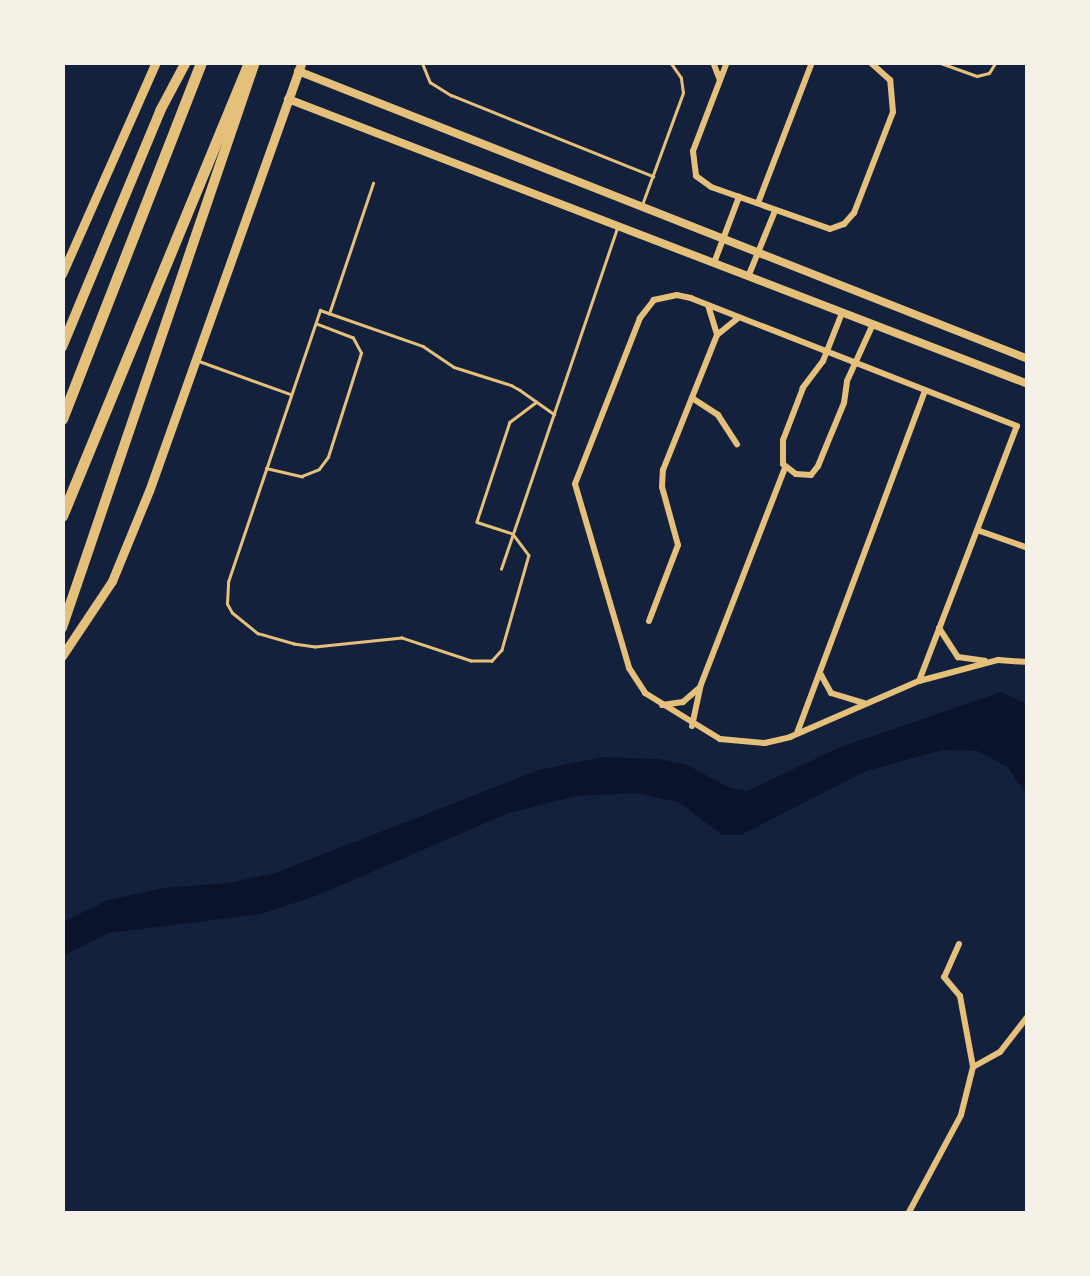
<!DOCTYPE html>
<style>
body{margin:0}
#map{position:relative;width:1090px;height:1276px;overflow:hidden;background:#14213d;font-family:Arial,sans-serif}
div>[style]{position:absolute}
[style*='--x']{left:calc(var(--x)*1px);top:calc(var(--y)*1px);width:calc(var(--w)*1px);rotate:calc(var(--a)*1deg)}
.water>*{inset:0;background:#0b132b}
.service>*{height:2.5px;margin:-1.25px;padding:0 1.25px;transform-origin:1.25px;border-radius:1.25px;background:#e5c07b}
.minor>*{height:6px;margin:-3px;padding:0 3px;transform-origin:3px;border-radius:3px;background:#e5c07b}
.tertiary>*{height:8px;margin:-4px;padding:0 4px;transform-origin:4px;border-radius:4px;background:#e5c07b}
.secondary>*{height:9px;margin:-4.5px;padding:0 4.5px;transform-origin:4.5px;border-radius:4.5px;background:#e5c07b}
.trunk>*{height:10px;margin:-5px;padding:0 5px;transform-origin:5px;border-radius:5px;background:#e5c07b}
.motorway>*{height:11px;margin:-5.5px;padding:0 5.5px;transform-origin:5.5px;border-radius:5.5px;background:#e5c07b}
span{translate:-50% -50%;white-space:nowrap;text-align:center;line-height:1.15;-webkit-text-stroke:8px #f6f1e7;paint-order:stroke}
.frame{position:absolute;inset:0;border:65px solid #f6f1e7;pointer-events:none}
</style>
<div id="map">
<div class="water">
<i style="clip-path:polygon(1001px 692px,1027px 704px,1027px 794px,1007px 767px,978px 751px,943px 750px,866px 771px,741px 835px,722px 835px,678px 802px,636px 793px,576px 796px,509px 813px,316px 896px,261px 914px,109px 933px,63px 956px,63px 922px,108px 900px,164px 888px,228px 883px,275px 873px,539px 770px,602px 757px,658px 759px,687px 765px,730px 788px,747px 791px,838px 748px)"></i>
</div>
<div class="service">
<i style="--x:422;--y:62;--w:22;--a:68"></i>
<i style="--x:430;--y:82;--w:25;--a:32"></i>
<i style="--x:451;--y:95;--w:218;--a:21.9"></i>
<i style="--x:938;--y:62;--w:41;--a:19.7"></i>
<i style="--x:977;--y:76;--w:12;--a:-14"></i>
<i style="--x:989;--y:73;--w:13;--a:-58"></i>
<i style="--x:642;--y:205;--w:119;--a:-69.9"></i>
<i style="--x:683;--y:93;--w:15;--a:-98"></i>
<i style="--x:681;--y:78;--w:19;--a:-125"></i>
<i style="--x:329;--y:314;--w:138;--a:-71.4"></i>
<i style="--x:199;--y:361;--w:97;--a:19.9"></i>
<i style="--x:537;--y:402;--w:34;--a:143"></i>
<i style="--x:510;--y:422;--w:105;--a:108.3"></i>
<i style="--x:477;--y:522;--w:38;--a:18"></i>
<i style="--x:513;--y:534;--w:26;--a:53"></i>
<i style="--x:529;--y:555;--w:99;--a:105.9"></i>
<i style="--x:502;--y:650;--w:15;--a:132"></i>
<i style="--x:492;--y:661;--w:21;--a:180"></i>
<i style="--x:471;--y:661;--w:73;--a:-161.6"></i>
<i style="--x:402;--y:638;--w:87;--a:174.1"></i>
<i style="--x:315;--y:647;--w:21;--a:-172"></i>
<i style="--x:294;--y:644;--w:37;--a:-164"></i>
<i style="--x:258;--y:634;--w:33;--a:-141"></i>
<i style="--x:232;--y:613;--w:10;--a:-119"></i>
<i style="--x:227;--y:604;--w:22;--a:-87"></i>
<i style="--x:228;--y:582;--w:287;--a:-71.3"></i>
<i style="--x:320;--y:310;--w:109;--a:19.3"></i>
<i style="--x:423;--y:346;--w:37;--a:34"></i>
<i style="--x:454;--y:367;--w:60;--a:17.5"></i>
<i style="--x:511;--y:385;--w:10;--a:29"></i>
<i style="--x:520;--y:390;--w:42;--a:35.2"></i>
<i style="--x:266;--y:468;--w:37;--a:13"></i>
<i style="--x:302;--y:476;--w:18;--a:-22"></i>
<i style="--x:319;--y:469;--w:15;--a:-53"></i>
<i style="--x:328;--y:457;--w:109;--a:-72.4"></i>
<i style="--x:361;--y:353;--w:17;--a:-118"></i>
<i style="--x:353;--y:338;--w:39;--a:-159"></i>
<i style="--x:501;--y:569;--w:360;--a:-71.2"></i>
</div>
<div class="minor">
<i style="--x:713;--y:62;--w:19;--a:69"></i>
<i style="--x:727;--y:62;--w:95;--a:110.9"></i>
<i style="--x:693;--y:151;--w:25;--a:83"></i>
<i style="--x:696;--y:176;--w:19;--a:36"></i>
<i style="--x:711;--y:187;--w:126;--a:19.4"></i>
<i style="--x:830;--y:229;--w:15;--a:-20"></i>
<i style="--x:844;--y:224;--w:15;--a:-48"></i>
<i style="--x:854;--y:213;--w:108;--a:-68.9"></i>
<i style="--x:893;--y:112;--w:32;--a:-95"></i>
<i style="--x:890;--y:80;--w:27;--a:-138"></i>
<i style="--x:758;--y:203;--w:151;--a:-69"></i>
<i style="--x:714;--y:263;--w:71;--a:-69.3"></i>
<i style="--x:748;--y:277;--w:71;--a:-67.8"></i>
<i style="--x:708;--y:305;--w:31;--a:73"></i>
<i style="--x:842;--y:313;--w:52;--a:111.6"></i>
<i style="--x:823;--y:361;--w:34;--a:127"></i>
<i style="--x:803;--y:388;--w:56;--a:111"></i>
<i style="--x:783;--y:440;--w:24;--a:90"></i>
<i style="--x:783;--y:464;--w:16;--a:38"></i>
<i style="--x:796;--y:474;--w:15;--a:4"></i>
<i style="--x:811;--y:475;--w:11;--a:-52"></i>
<i style="--x:818;--y:466;--w:68;--a:-67.6"></i>
<i style="--x:844;--y:403;--w:22;--a:-82"></i>
<i style="--x:847;--y:381;--w:63;--a:-65.5"></i>
<i style="--x:692;--y:398;--w:31;--a:33"></i>
<i style="--x:718;--y:415;--w:35;--a:57"></i>
<i style="--x:977;--y:530;--w:54;--a:19.4"></i>
<i style="--x:649;--y:621;--w:81;--a:-69.1"></i>
<i style="--x:678;--y:545;--w:60;--a:-105.4"></i>
<i style="--x:662;--y:487;--w:17;--a:-87"></i>
<i style="--x:663;--y:470;--w:145;--a:-68.2"></i>
<i style="--x:717;--y:335;--w:28;--a:-39"></i>
<i style="--x:939;--y:628;--w:35;--a:57"></i>
<i style="--x:958;--y:657;--w:27;--a:8"></i>
<i style="--x:820;--y:673;--w:23;--a:61"></i>
<i style="--x:831;--y:693;--w:34;--a:17"></i>
<i style="--x:919;--y:681;--w:273;--a:-69"></i>
<i style="--x:1017;--y:426;--w:350;--a:-158.6"></i>
<i style="--x:691;--y:298;--w:14;--a:-168"></i>
<i style="--x:677;--y:295;--w:24;--a:168"></i>
<i style="--x:654;--y:300;--w:23;--a:128"></i>
<i style="--x:640;--y:318;--w:178;--a:111.4"></i>
<i style="--x:575;--y:484;--w:192;--a:73.6"></i>
<i style="--x:629;--y:668;--w:30;--a:57"></i>
<i style="--x:645;--y:693;--w:88;--a:31.5"></i>
<i style="--x:720;--y:739;--w:45;--a:5.1"></i>
<i style="--x:765;--y:743;--w:26;--a:-13"></i>
<i style="--x:790;--y:737;--w:141;--a:-23.5"></i>
<i style="--x:919;--y:681;--w:82;--a:-14.9"></i>
<i style="--x:998;--y:660;--w:30;--a:4"></i>
<i style="--x:662;--y:705;--w:21;--a:-8"></i>
<i style="--x:683;--y:702;--w:21;--a:-41"></i>
<i style="--x:692;--y:726;--w:40;--a:-78"></i>
<i style="--x:700;--y:687;--w:235;--a:-68.8"></i>
<i style="--x:797;--y:733;--w:366;--a:-69.5"></i>
<i style="--x:959;--y:944;--w:36;--a:114"></i>
<i style="--x:944;--y:977;--w:25;--a:50"></i>
<i style="--x:960;--y:996;--w:72;--a:79.6"></i>
<i style="--x:908;--y:1214;--w:112;--a:-61.8"></i>
<i style="--x:961;--y:1115;--w:49;--a:-76"></i>
<i style="--x:973;--y:1067;--w:31;--a:-29"></i>
<i style="--x:1000;--y:1052;--w:46;--a:-52.1"></i>
</div>
<div class="tertiary">
<i style="--x:298;--y:71;--w:785;--a:21.53"></i>
<i style="--x:288;--y:99;--w:793;--a:21.06"></i>
</div>
<div class="secondary">
<i style="--x:62;--y:274;--w:232;--a:-66.1"></i>
<i style="--x:62;--y:656;--w:90;--a:-56.3"></i>
<i style="--x:112;--y:581;--w:97;--a:-67.7"></i>
<i style="--x:149;--y:491;--w:455;--a:-70.4"></i>
</div>
<div class="trunk">
<i style="--x:62;--y:347;--w:256;--a:-67.4"></i>
<i style="--x:160;--y:111;--w:55;--a:-62"></i>
<i style="--x:62;--y:628;--w:598;--a:-71.17"></i>
</div>
<div class="motorway">
<i style="--x:62;--y:419;--w:383;--a:-68.7"></i>
<i style="--x:62;--y:516;--w:491;--a:-67.6"></i>
</div>
<div class="frame"></div>
</div>
